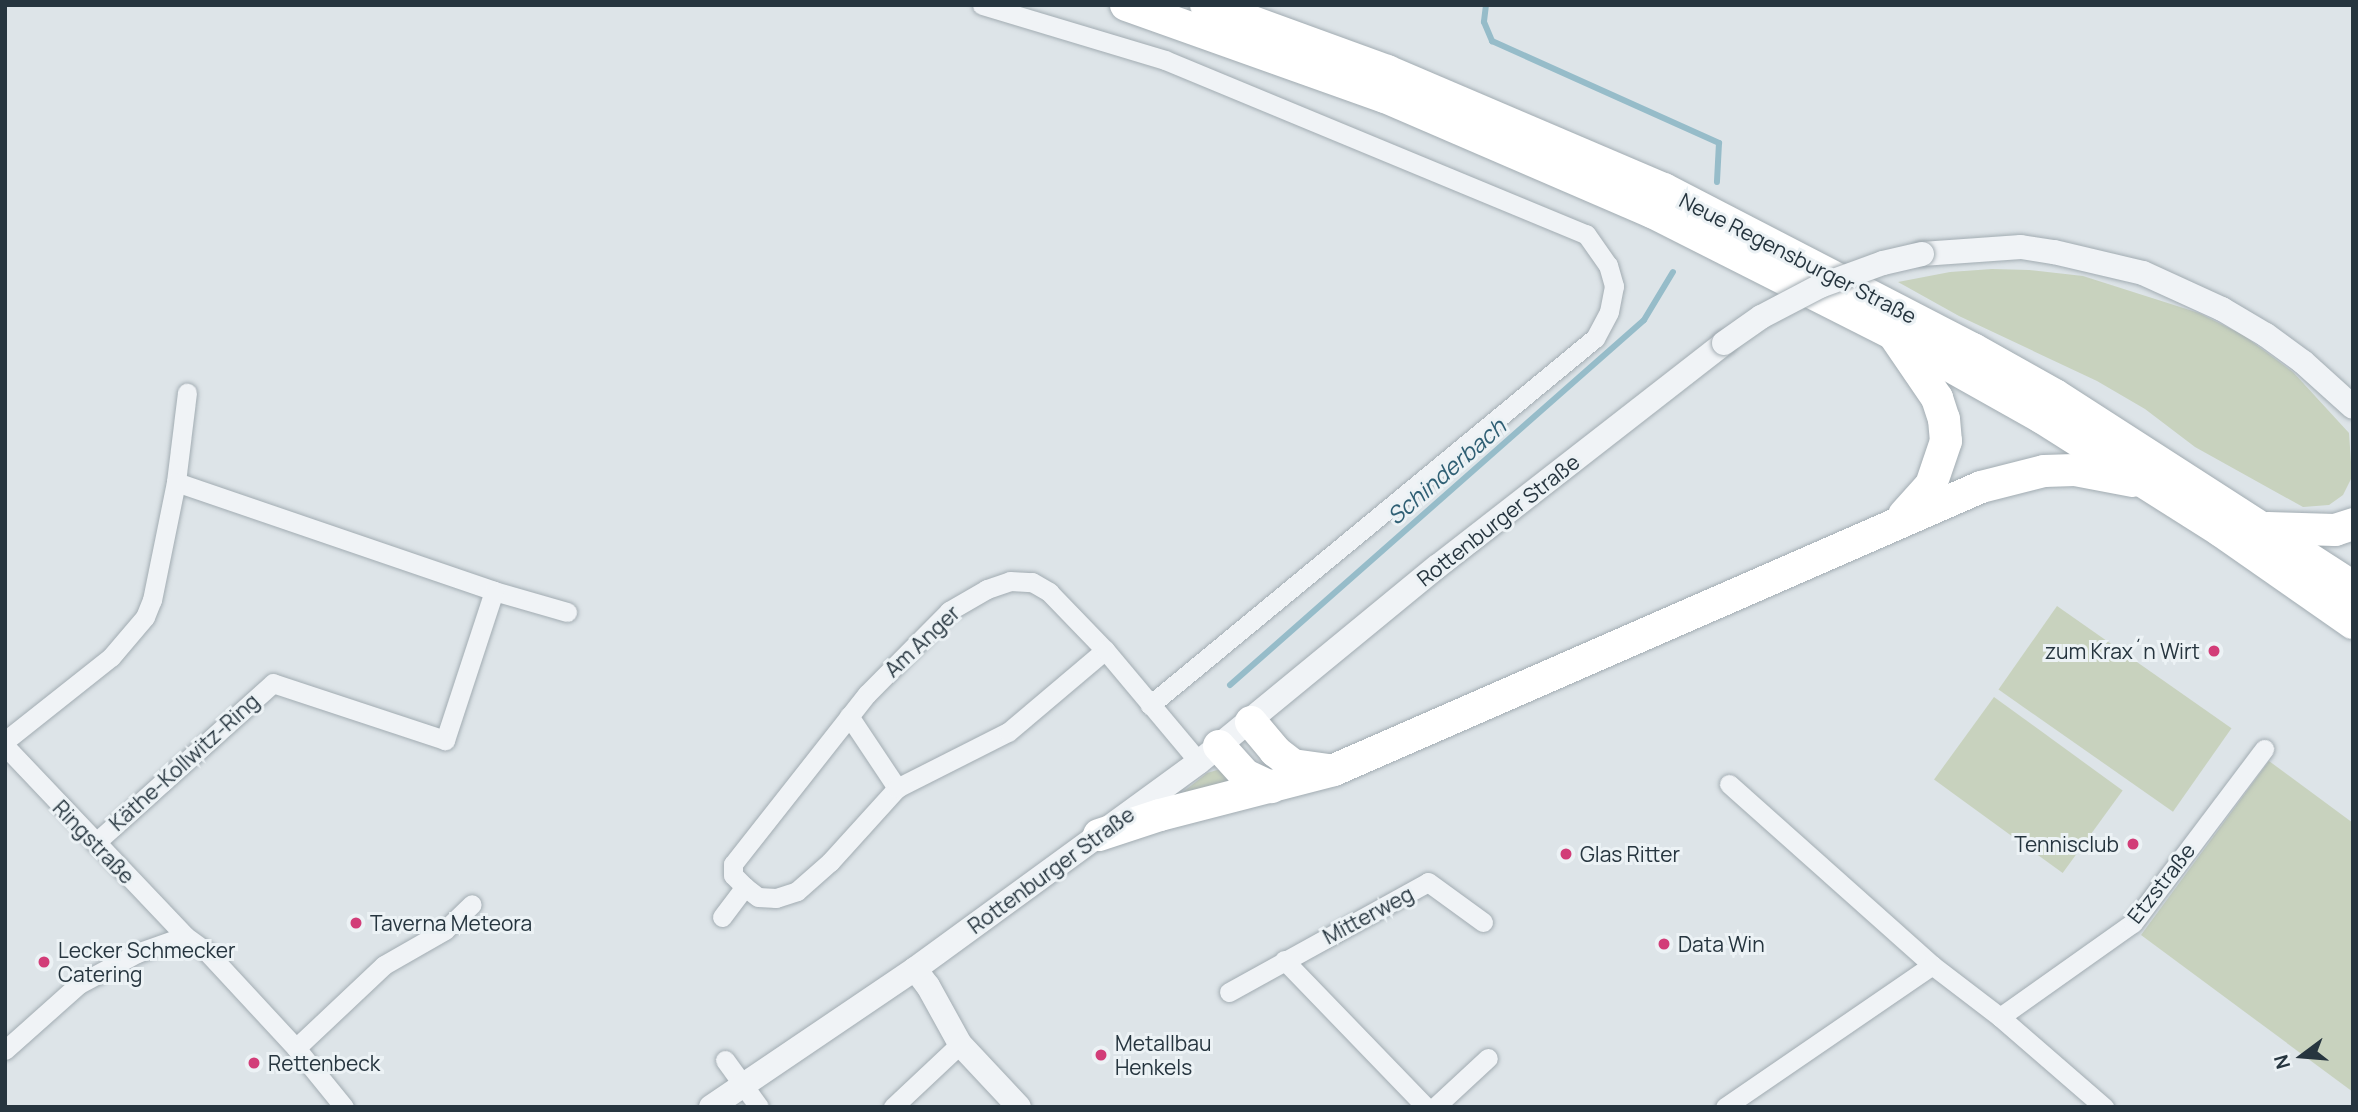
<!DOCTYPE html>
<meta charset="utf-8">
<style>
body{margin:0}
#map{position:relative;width:2358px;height:1112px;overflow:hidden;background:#dde4e8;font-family:Manrope,sans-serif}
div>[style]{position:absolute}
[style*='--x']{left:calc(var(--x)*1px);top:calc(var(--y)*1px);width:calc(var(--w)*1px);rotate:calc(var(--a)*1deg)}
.green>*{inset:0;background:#c8d2be;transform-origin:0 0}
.stream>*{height:6px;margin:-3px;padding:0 3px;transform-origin:3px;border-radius:3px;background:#96bcc9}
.roads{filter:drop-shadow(0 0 2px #a2acb2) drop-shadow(0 0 2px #a2acb2)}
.minor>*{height:19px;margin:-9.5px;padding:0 9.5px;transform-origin:9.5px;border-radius:9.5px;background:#f0f3f6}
.tertiary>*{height:24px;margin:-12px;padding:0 12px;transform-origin:12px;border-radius:12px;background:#f0f3f6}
.trunk>*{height:32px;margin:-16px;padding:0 16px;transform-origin:16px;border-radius:16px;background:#fff}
.bridges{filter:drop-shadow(0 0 2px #a2acb2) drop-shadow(0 0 2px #a2acb2)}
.tertiary-bridge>*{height:24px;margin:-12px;padding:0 12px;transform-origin:12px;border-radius:12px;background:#f0f3f6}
.dots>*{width:19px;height:19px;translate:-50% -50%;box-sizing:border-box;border:4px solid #ecf2f5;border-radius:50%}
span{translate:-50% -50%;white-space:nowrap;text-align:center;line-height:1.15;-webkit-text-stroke:6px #ecf2f5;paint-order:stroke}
.street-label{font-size:21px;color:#26353f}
.poi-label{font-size:21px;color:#26353f}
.right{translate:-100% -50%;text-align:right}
.left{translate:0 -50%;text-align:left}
.water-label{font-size:23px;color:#2f5f74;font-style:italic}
.frame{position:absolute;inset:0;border:7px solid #26353f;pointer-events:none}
.north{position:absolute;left:2267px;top:1021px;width:70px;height:70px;-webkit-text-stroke:5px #ecf2f5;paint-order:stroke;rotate:254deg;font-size:19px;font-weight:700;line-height:28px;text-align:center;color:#26353f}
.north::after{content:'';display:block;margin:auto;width:24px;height:32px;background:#26353f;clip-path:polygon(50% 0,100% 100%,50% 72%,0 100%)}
</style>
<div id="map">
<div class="green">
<i style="clip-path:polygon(1992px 269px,2029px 270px,2083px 276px,2199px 313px,2243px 335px,2293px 372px,2349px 433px,2352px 477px,2343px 495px,2329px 505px,2303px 507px,2195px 447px,2145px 409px,2097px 381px,1959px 316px,1898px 282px,1950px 272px)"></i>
<i style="left:2057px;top:606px;width:213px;height:102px;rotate:35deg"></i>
<i style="left:1994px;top:697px;width:159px;height:102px;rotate:36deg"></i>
<i style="clip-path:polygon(2269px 761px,2353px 823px,2353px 1092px,2141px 935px)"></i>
<i style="clip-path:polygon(1217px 770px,1224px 770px,1236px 780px,1178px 796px,1207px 773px)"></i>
</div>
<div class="stream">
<i style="--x:1486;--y:5;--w:17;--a:97"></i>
<i style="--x:1484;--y:22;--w:21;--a:67"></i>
<i style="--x:1492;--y:41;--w:249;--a:24.2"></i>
<i style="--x:1719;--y:143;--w:39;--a:93"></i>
<i style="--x:1230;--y:685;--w:552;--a:-41.4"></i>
<i style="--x:1644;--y:320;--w:56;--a:-58.9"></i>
</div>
<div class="roads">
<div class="minor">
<i style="--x:982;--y:5;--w:191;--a:16.7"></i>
<i style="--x:1165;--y:60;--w:456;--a:22.5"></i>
<i style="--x:1586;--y:234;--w:38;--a:55"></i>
<i style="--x:1608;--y:265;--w:22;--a:74"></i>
<i style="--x:1614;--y:286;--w:26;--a:101"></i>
<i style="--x:1609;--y:312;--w:30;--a:118"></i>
<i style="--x:1595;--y:338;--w:577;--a:140.49"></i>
<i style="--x:176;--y:482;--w:90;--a:-83"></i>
<i style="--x:494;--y:591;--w:76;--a:16"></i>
<i style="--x:849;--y:716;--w:87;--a:56.3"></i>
<i style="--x:5;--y:741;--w:135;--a:-38.4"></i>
<i style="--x:111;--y:657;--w:52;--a:-49.6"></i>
<i style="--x:145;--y:617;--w:18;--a:-68"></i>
<i style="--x:152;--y:600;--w:120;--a:-78.5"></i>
<i style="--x:176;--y:482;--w:336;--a:18.9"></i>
<i style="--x:494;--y:591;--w:157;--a:108.2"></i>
<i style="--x:445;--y:740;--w:181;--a:-161.7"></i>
<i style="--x:273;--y:683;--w:239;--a:138"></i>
<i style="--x:5;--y:746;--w:262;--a:46.5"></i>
<i style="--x:185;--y:936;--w:29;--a:36"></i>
<i style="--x:208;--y:953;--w:129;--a:47.2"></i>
<i style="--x:296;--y:1048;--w:76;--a:50.9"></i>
<i style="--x:1729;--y:784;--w:272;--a:41.7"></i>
<i style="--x:1932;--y:965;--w:86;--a:37.4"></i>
<i style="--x:2000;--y:1017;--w:138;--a:40.9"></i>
<i style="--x:745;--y:887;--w:16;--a:38"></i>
<i style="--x:758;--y:897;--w:18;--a:3"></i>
<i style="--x:776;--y:898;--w:22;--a:-18"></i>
<i style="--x:797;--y:891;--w:44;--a:-41.3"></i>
<i style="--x:830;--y:862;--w:100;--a:-47.8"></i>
<i style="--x:897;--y:788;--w:124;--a:-26.8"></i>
<i style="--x:1008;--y:732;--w:127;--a:-40.2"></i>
<i style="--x:722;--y:917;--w:38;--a:-53"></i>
<i style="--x:745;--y:887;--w:17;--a:-135"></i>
<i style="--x:733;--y:875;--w:11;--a:-90"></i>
<i style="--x:733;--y:864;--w:216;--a:-51.8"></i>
<i style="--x:867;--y:694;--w:117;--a:-45.3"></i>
<i style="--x:949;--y:611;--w:44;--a:-30.1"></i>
<i style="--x:987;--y:589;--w:24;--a:-19"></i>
<i style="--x:1010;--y:581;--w:22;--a:3"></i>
<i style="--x:1032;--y:582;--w:20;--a:30"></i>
<i style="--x:1049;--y:592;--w:81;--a:46"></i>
<i style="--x:1105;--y:650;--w:146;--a:50"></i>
<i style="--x:1284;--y:960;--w:204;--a:46"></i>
<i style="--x:1229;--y:992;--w:227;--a:-28.9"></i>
<i style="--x:1428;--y:882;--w:68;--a:36"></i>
<i style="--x:2000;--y:1017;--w:163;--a:-35.3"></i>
<i style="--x:2133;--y:923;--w:218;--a:-53"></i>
<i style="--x:296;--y:1048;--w:121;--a:-43.3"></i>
<i style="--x:384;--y:965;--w:70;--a:-29.8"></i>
<i style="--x:445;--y:930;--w:37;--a:-44"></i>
<i style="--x:5;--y:1050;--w:99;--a:-41.7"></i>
<i style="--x:79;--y:984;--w:66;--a:-28.1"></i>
<i style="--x:137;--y:953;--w:51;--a:-19.5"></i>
<i style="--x:725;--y:1060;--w:58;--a:54.1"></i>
<i style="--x:893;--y:1107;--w:92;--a:-43.2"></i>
<i style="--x:1435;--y:1107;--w:72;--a:-42.8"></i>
<i style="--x:1725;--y:1107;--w:251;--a:-34.4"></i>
</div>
<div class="tertiary">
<i style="--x:1922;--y:254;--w:99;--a:-4"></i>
<i style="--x:2021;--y:247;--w:33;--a:9"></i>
<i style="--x:2054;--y:252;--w:91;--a:13.3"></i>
<i style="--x:2143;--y:273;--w:87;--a:24.5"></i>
<i style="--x:2222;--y:309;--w:51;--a:30.6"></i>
<i style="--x:2266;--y:335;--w:46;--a:36.1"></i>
<i style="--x:2303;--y:362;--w:67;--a:42"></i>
<i style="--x:915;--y:969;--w:21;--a:53"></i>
<i style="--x:928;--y:986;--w:66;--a:61.1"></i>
<i style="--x:960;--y:1044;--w:86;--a:46.9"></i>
<i style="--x:711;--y:1107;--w:246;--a:-34.1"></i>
<i style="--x:915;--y:969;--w:351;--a:-36.1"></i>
<i style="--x:1199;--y:762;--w:309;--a:-39.4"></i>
<i style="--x:1438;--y:566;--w:363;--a:-37.9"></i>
</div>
<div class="trunk">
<i style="--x:1126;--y:5;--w:275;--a:19.6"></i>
<i style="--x:1385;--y:97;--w:291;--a:23.3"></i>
<i style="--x:1652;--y:212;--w:270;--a:26.8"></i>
<i style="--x:1893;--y:334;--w:170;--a:29.3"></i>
<i style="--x:2041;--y:417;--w:213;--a:32.3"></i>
<i style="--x:2221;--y:531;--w:161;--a:34.9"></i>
<i style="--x:1206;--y:5;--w:193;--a:20"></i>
<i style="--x:1387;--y:71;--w:301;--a:23.1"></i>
<i style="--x:1664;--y:189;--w:348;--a:27.4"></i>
<i style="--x:1973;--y:349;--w:94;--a:29.3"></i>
<i style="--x:2055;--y:395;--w:354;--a:32.8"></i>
<i style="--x:1896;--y:338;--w:73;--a:55.7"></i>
<i style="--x:1937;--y:398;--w:22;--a:72"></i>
<i style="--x:1944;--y:419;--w:22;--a:85"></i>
<i style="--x:1946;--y:441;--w:46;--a:108.8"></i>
<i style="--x:1931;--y:485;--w:40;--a:132"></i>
<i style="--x:2268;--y:528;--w:67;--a:1.7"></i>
<i style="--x:2335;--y:530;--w:19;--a:-18"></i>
<i style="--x:1251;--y:722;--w:38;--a:50"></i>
<i style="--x:1275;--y:751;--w:23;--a:38"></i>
<i style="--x:1293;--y:765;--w:36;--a:8"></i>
<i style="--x:1219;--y:746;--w:39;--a:48"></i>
<i style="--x:1245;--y:775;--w:29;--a:25"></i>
<i style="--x:1099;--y:835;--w:64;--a:-18.2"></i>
<i style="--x:1160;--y:815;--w:180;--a:-14.5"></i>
<i style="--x:1334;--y:770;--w:706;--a:-23.62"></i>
<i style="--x:1981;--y:487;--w:65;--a:-14.3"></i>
<i style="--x:2044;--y:471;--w:31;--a:-2"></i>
<i style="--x:2075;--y:470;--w:59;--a:10.7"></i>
</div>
</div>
<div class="bridges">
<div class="tertiary-bridge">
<i style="--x:1724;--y:343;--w:45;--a:-35.1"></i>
<i style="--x:1761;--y:317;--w:67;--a:-27.7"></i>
<i style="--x:1820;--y:286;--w:67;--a:-20.1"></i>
<i style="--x:1883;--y:263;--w:40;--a:-13"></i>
</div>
</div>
<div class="dots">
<i style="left:2214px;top:651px;background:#d23d78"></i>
<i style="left:2133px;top:844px;background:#d23d78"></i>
<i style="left:1566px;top:854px;background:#d23d78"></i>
<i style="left:356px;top:923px;background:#d23d78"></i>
<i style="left:1664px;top:944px;background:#d23d78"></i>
<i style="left:44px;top:962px;background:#d23d78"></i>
<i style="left:1101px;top:1055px;background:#d23d78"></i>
<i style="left:254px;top:1063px;background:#d23d78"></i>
</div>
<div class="street-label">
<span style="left:1798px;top:258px;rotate:27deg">Neue Regensburger Straße</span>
<span style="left:1498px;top:520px;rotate:-38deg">Rottenburger Straße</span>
<span style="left:922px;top:641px;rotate:-43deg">Am Anger</span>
<span style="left:184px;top:762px;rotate:-42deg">Käthe-Kollwitz-Ring</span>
<span style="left:94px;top:842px;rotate:46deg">Ringstraße</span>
<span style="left:1051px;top:870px;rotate:-36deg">Rottenburger Straße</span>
<span style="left:2161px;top:883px;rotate:-52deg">Etzstraße</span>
<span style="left:1368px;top:915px;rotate:-28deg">Mitterweg</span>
</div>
<div class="poi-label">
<span class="right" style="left:2200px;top:651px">zum Krax´n Wirt</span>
<span class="right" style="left:2119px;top:844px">Tennisclub</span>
<span class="left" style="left:1580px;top:854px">Glas Ritter</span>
<span class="left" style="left:370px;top:923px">Taverna Meteora</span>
<span class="left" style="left:1678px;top:944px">Data Win</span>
<span class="left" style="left:58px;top:962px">Lecker Schmecker<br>Catering</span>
<span class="left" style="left:1115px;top:1055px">Metallbau<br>Henkels</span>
<span class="left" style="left:268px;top:1063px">Rettenbeck</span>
</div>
<div class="water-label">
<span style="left:1446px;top:471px;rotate:-41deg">Schinderbach</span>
</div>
<div class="frame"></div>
<div class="north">N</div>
</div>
